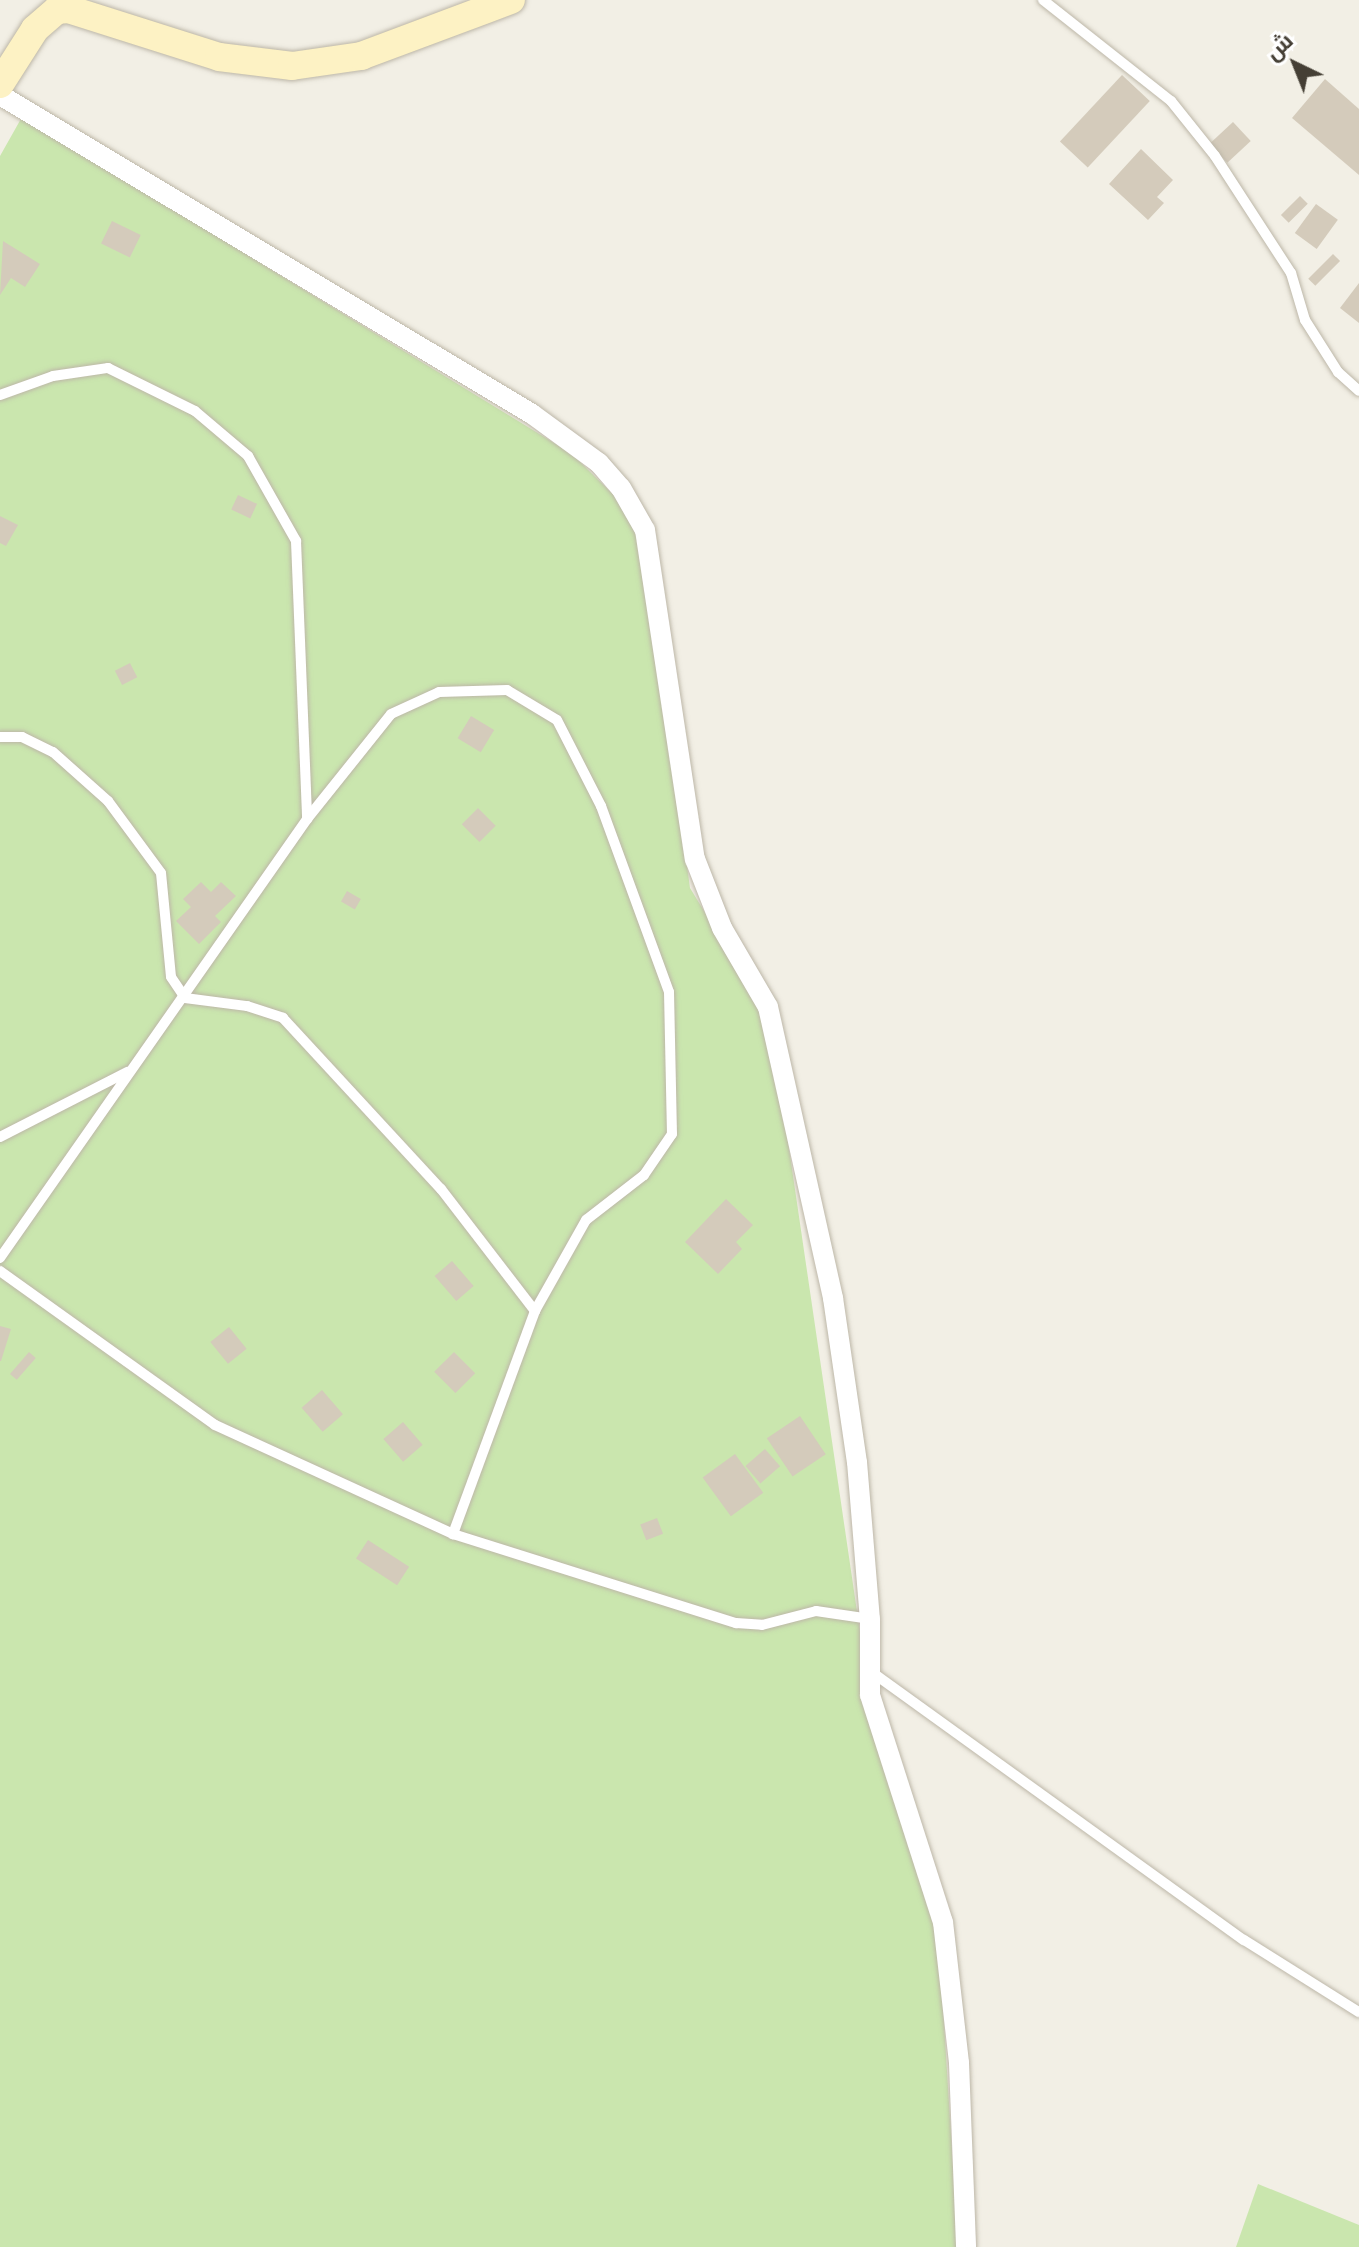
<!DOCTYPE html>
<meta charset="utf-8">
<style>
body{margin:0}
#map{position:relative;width:1359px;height:2247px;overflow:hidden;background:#f2efe5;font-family:"Asap Condensed",Cairo,sans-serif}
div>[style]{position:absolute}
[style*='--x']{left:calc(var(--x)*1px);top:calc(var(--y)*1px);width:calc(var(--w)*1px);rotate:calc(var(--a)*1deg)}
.green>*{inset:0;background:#cae6ae}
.building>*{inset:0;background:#d4cbbb;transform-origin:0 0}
.roads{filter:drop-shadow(0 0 2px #bdb7a8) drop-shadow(0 0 2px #bdb7a8)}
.lane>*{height:10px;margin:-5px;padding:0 5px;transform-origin:5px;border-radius:5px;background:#fff}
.street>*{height:20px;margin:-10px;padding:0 10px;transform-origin:10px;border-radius:10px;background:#fff}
.secondary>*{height:28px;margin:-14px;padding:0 14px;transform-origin:14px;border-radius:14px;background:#fdf2c4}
span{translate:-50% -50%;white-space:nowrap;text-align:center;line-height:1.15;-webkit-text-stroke:6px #fff;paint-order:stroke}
.north{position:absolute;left:1255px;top:24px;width:80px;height:80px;-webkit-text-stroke:6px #fff;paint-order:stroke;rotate:317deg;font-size:22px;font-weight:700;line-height:32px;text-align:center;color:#453f35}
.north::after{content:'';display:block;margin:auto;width:28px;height:36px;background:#453f35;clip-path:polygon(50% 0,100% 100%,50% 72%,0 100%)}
</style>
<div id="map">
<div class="green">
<i style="clip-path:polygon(22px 117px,572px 454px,641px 522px,690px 888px,770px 1019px,865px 1666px,935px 1879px,958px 2247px,0 2247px,0 156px)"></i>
<i style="clip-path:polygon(1258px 2184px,1359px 2225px,1359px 2247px,1236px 2247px)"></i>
</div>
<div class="building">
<i style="left:1122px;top:75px;width:38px;height:91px;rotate:43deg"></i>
<i style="clip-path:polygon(1325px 79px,1359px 109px,1359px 175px,1292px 118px)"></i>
<i style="left:1233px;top:122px;width:26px;height:32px;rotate:47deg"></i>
<i style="clip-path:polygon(1141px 149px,1173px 180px,1157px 197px,1164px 203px,1148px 220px,1109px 184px)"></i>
<i style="left:1300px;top:196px;width:11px;height:27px;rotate:45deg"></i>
<i style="left:1316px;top:204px;width:27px;height:36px;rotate:36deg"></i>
<i style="left:112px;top:221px;width:32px;height:25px;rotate:26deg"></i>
<i style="clip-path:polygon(3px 241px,40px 264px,25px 287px,11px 278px,0 295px)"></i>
<i style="left:1333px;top:254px;width:10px;height:35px;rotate:45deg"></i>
<i style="clip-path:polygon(1359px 283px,1359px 323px,1340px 308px)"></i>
<i style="left:238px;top:495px;width:21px;height:16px;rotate:25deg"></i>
<i style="clip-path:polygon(0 516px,18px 525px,6px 546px,0 543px)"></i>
<i style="left:130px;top:663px;width:16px;height:17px;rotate:63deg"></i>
<i style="left:471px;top:716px;width:27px;height:26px;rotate:31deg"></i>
<i style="left:478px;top:808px;width:25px;height:23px;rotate:45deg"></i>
<i style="clip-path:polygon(201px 882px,211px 892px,221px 882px,236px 896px,215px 916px,221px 922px,199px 944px,176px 921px,191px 907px,183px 899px)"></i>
<i style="left:347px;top:891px;width:16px;height:12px;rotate:30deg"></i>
<i style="clip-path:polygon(726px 1199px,753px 1225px,736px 1242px,742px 1249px,718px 1274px,685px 1242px)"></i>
<i style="left:452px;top:1261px;width:33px;height:23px;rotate:49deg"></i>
<i style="clip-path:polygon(0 1326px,11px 1329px,1px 1361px,0 1361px)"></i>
<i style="left:229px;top:1327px;width:28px;height:24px;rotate:51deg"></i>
<i style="left:29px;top:1352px;width:9px;height:29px;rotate:41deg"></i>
<i style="left:454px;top:1352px;width:30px;height:28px;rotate:45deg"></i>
<i style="left:322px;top:1390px;width:32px;height:27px;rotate:49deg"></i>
<i style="left:800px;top:1416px;width:46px;height:40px;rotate:56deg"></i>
<i style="left:403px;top:1422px;width:30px;height:26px;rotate:49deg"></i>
<i style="left:765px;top:1449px;width:23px;height:26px;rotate:49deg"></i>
<i style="left:735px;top:1454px;width:48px;height:40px;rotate:54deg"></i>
<i style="left:657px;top:1518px;width:17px;height:18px;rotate:69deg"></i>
<i style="left:368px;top:1540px;width:49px;height:22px;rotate:33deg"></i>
</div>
<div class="roads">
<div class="lane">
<i style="--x:1043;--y:0;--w:163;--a:38.3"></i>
<i style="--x:1171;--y:101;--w:70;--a:51.3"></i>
<i style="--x:1215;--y:156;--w:140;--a:57"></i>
<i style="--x:1291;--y:273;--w:49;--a:73.4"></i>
<i style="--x:1305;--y:320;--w:62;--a:57.6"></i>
<i style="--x:1338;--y:372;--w:28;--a:42"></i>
<i style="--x:0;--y:395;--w:56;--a:-19.7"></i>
<i style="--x:53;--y:376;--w:56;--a:-8.3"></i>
<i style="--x:108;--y:368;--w:97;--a:26.3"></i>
<i style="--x:195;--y:411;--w:70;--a:40.3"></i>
<i style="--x:248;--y:456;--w:98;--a:60.5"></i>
<i style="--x:296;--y:541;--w:278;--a:87.7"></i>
<i style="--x:0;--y:737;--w:22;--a:0"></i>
<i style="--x:22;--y:737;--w:34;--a:26"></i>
<i style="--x:53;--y:752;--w:74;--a:41.7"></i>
<i style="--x:108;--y:801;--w:89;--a:53.6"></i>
<i style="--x:161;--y:873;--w:104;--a:84.5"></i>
<i style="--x:171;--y:977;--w:25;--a:56"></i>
<i style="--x:185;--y:998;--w:63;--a:7.4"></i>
<i style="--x:247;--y:1006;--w:38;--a:18"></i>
<i style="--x:283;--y:1018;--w:233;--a:47.3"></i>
<i style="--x:441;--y:1189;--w:154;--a:52.4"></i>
<i style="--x:0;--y:1137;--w:143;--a:-27.1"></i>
<i style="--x:0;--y:1258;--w:536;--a:-55.03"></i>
<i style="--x:307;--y:819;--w:134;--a:-51.3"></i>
<i style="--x:391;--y:714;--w:53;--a:-24.6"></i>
<i style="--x:439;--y:692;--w:68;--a:-1.7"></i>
<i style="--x:507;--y:690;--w:58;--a:31"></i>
<i style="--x:557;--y:720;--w:97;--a:62.9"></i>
<i style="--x:601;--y:806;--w:198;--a:69.9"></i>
<i style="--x:669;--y:992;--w:142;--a:88.8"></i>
<i style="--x:672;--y:1134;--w:50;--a:124.3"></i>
<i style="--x:644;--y:1175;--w:73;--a:142.2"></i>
<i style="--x:586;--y:1220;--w:104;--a:119.3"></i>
<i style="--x:535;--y:1311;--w:238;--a:110.2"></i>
<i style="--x:0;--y:1271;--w:264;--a:35.6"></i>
<i style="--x:215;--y:1425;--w:262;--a:24.6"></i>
<i style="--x:453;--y:1534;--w:297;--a:17.5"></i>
<i style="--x:736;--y:1623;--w:26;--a:4"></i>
<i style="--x:762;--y:1625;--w:56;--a:-14.5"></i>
<i style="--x:816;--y:1611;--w:55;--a:8.4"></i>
<i style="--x:869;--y:1670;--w:462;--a:35.8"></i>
<i style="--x:1244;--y:1940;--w:136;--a:32.1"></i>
</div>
<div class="street">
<i style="--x:0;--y:95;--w:620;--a:30.95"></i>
<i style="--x:532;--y:414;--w:83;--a:36.2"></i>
<i style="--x:599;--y:463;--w:33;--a:49"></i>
<i style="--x:621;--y:488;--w:48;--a:60.3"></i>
<i style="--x:645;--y:530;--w:333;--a:81.4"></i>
<i style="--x:695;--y:859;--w:74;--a:68.6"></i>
<i style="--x:722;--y:928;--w:91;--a:59.8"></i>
<i style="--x:768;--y:1007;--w:298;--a:77.4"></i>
<i style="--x:833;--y:1298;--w:166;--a:81.7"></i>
<i style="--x:857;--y:1462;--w:158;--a:85.3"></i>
<i style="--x:870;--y:1619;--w:76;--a:90"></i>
<i style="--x:870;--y:1695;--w:238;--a:72.2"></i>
<i style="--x:943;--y:1922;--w:142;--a:83.5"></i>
<i style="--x:959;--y:2063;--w:184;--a:87.8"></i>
</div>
<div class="secondary">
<i style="--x:0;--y:84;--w:65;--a:-57.5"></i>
<i style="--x:35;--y:29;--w:29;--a:-41"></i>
<i style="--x:57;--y:10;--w:11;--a:-5"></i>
<i style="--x:68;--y:9;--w:158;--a:17.6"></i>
<i style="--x:219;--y:57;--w:74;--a:7"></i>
<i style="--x:292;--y:66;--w:70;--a:-8.2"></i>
<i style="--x:361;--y:56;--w:160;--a:-20.5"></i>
</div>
</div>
<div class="north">ش</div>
</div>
